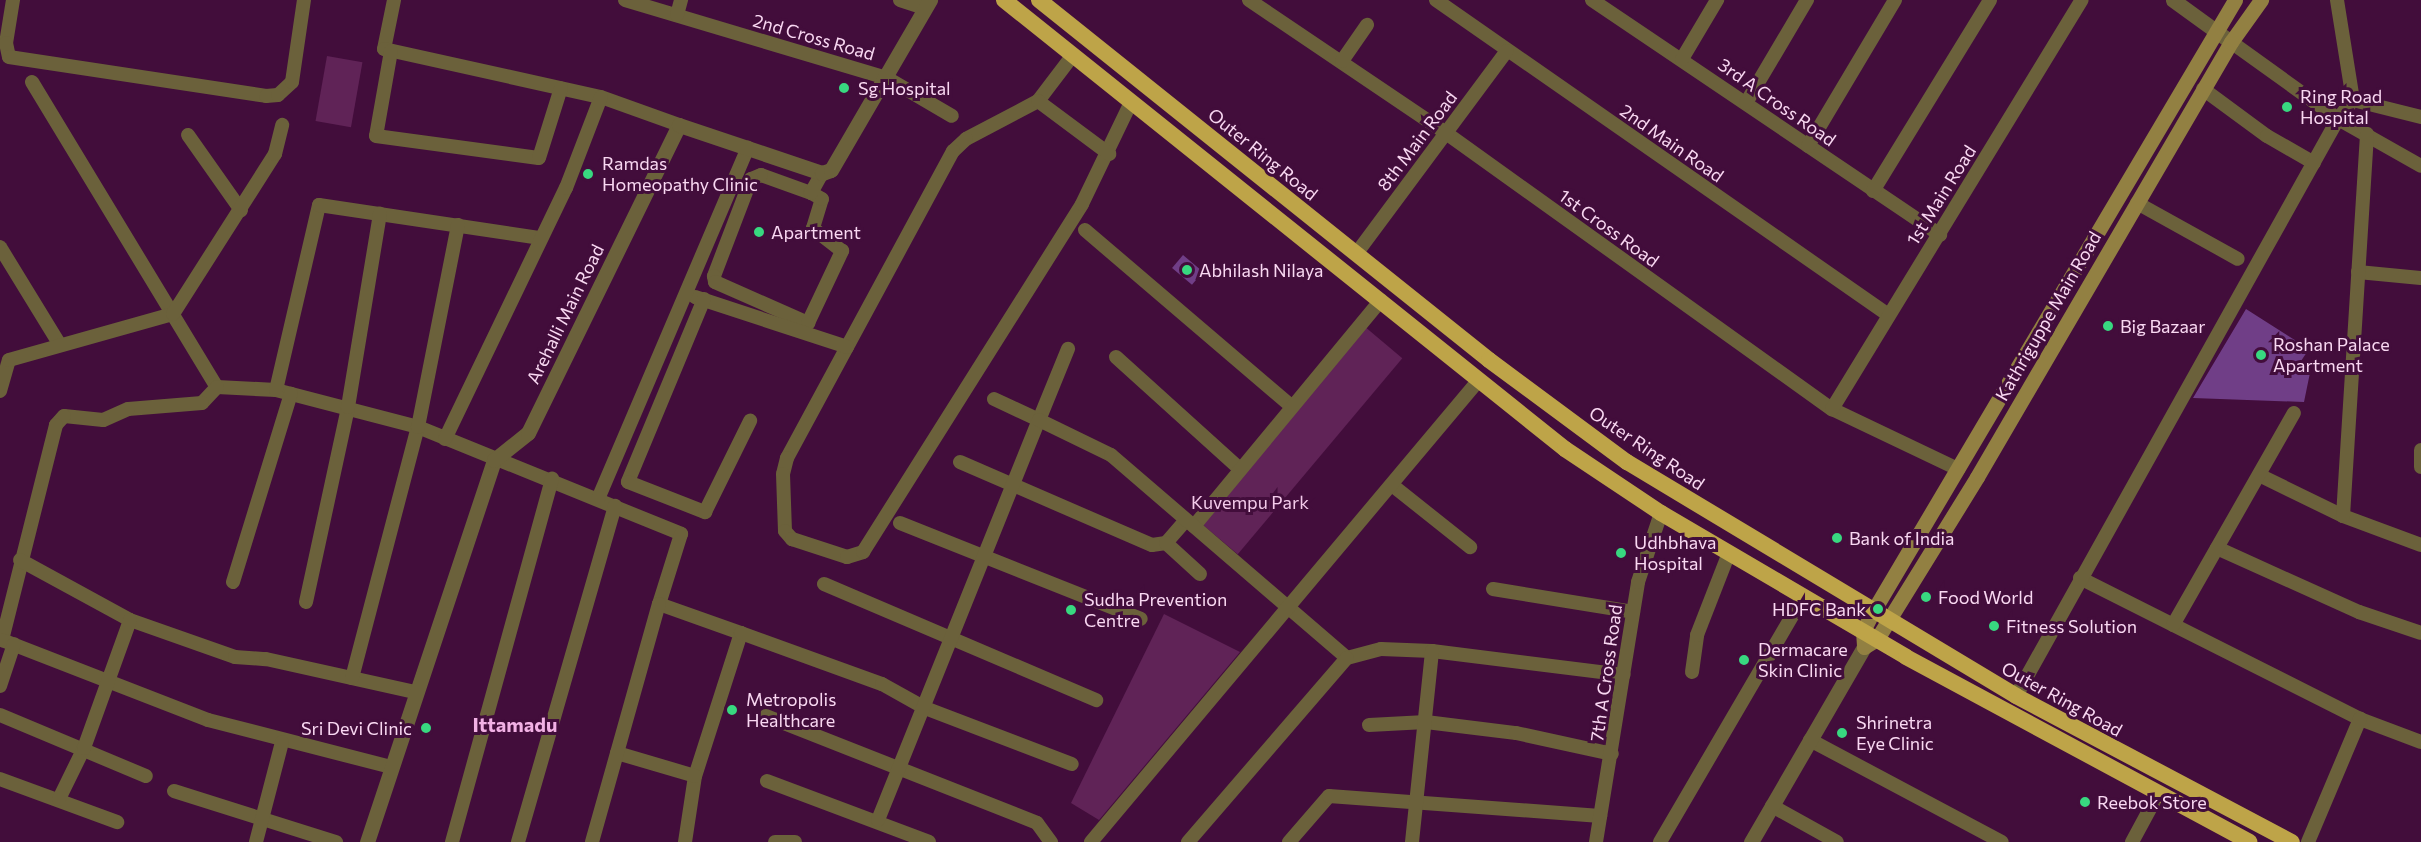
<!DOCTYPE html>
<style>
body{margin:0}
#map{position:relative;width:2421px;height:842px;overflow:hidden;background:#420d3b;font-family:Commissioner,sans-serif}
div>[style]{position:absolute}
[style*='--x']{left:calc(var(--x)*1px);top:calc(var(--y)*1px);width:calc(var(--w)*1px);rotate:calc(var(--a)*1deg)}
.green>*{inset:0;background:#602357;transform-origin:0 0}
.building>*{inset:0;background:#703e87;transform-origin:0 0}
.minor>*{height:14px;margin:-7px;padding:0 7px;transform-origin:7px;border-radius:7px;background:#6b613b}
.tertiary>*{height:15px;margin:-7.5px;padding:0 7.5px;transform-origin:7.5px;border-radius:7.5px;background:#6b613b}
.secondary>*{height:15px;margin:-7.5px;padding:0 7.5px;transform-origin:7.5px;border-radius:7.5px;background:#928042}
.trunk>*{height:16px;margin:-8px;padding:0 8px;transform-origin:8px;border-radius:8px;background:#bea448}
.dots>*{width:16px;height:16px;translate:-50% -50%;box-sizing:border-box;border:3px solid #420d3b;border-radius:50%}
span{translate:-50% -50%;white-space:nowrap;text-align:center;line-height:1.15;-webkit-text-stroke:6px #420d3b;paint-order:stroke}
.street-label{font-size:18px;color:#f9d8f2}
.poi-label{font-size:18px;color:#f9d8f2}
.left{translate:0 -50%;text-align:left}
.right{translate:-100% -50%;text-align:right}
.park-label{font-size:18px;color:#f4cbeb}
.neighbourhood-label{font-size:20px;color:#f2b1e5;font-weight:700}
</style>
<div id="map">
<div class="green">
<i style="left:327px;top:56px;width:36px;height:66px;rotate:10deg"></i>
<i style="left:1364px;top:326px;width:50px;height:256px;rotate:40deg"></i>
<i style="clip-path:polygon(1164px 614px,1240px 652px,1099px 820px,1071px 803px)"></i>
</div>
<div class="building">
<i style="left:1183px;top:255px;width:26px;height:17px;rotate:40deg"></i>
<i style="clip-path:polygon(2246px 309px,2309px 349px,2301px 361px,2312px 363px,2304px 402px,2193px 398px)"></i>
</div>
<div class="minor">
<i style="--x:13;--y:0;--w:44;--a:99.2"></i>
<i style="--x:6;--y:43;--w:14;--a:78"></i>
<i style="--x:9;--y:57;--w:260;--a:8.6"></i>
<i style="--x:266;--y:96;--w:12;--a:-5"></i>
<i style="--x:278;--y:95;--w:19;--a:-43"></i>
<i style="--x:292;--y:82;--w:83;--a:-81.7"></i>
<i style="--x:394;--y:0;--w:50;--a:101.5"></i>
<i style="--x:384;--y:49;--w:222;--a:12.5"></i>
<i style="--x:601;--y:97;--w:83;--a:19.7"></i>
<i style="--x:625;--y:0;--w:273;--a:16.6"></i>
<i style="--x:887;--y:78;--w:75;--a:30.3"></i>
<i style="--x:900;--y:0;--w:25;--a:18"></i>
<i style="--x:1249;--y:0;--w:238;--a:34"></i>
<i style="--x:1446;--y:133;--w:475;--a:35.6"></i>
<i style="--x:1832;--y:409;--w:140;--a:25.5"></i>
<i style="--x:1436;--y:0;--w:550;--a:34.85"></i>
<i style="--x:1592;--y:0;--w:420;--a:34"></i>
<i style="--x:677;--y:15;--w:16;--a:-75"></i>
<i style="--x:2231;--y:42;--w:132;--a:35.7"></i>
<i style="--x:2338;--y:119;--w:95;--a:29.5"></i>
<i style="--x:391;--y:51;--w:86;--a:100"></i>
<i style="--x:376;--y:136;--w:164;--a:7.7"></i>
<i style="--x:539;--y:158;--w:73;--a:-72.6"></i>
<i style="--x:1073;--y:55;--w:58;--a:127.3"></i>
<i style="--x:1038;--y:101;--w:81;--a:152.2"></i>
<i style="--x:966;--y:139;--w:18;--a:137"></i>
<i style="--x:953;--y:151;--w:349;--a:118.4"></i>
<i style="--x:787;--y:458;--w:16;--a:104"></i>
<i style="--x:783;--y:474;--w:57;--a:88"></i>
<i style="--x:785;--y:531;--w:11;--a:49"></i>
<i style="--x:792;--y:539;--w:58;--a:18.1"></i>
<i style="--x:847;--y:557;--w:17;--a:-17"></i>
<i style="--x:863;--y:552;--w:411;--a:-57.8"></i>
<i style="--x:1082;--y:204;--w:113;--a:-64.3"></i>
<i style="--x:1682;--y:59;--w:69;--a:-59.3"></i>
<i style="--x:1342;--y:61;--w:44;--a:-55.2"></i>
<i style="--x:32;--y:82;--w:357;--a:58.8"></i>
<i style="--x:2203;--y:89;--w:79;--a:36.3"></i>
<i style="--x:2267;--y:136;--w:54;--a:29.9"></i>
<i style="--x:2353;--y:100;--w:70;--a:14"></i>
<i style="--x:1038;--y:101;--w:89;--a:36.7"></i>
<i style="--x:1746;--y:103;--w:120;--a:-59.4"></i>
<i style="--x:188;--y:135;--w:92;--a:54.8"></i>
<i style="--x:1808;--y:146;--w:170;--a:-59.2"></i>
<i style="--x:1873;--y:191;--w:224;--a:-58.5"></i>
<i style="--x:811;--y:193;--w:53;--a:-160.2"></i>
<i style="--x:761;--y:175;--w:11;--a:158"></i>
<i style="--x:751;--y:179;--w:104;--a:110.9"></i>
<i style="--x:714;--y:276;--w:6;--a:81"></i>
<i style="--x:715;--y:282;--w:102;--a:23.8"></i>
<i style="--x:808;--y:323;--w:80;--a:-64.7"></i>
<i style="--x:842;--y:251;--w:37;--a:-142"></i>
<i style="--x:813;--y:228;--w:30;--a:-73"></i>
<i style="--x:822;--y:199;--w:13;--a:-151"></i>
<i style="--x:811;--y:193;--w:23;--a:-61"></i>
<i style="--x:2137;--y:203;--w:115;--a:29"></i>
<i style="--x:1085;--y:230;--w:272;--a:40.5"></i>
<i style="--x:0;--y:247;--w:115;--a:58.5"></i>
<i style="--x:1356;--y:254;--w:253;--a:-53.4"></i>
<i style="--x:2358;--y:272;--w:63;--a:5.4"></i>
<i style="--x:695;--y:297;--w:160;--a:18.2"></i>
<i style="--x:704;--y:299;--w:198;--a:112.6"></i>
<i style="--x:628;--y:482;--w:83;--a:21.3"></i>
<i style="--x:705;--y:512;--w:102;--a:-63.7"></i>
<i style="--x:1116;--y:357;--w:167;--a:42.1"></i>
<i style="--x:217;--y:387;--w:59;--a:2.9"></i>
<i style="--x:276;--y:390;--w:147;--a:14.6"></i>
<i style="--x:418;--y:427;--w:284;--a:22.1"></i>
<i style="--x:681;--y:534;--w:73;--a:107.4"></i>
<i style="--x:659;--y:604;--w:87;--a:19.5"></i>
<i style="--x:741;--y:633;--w:150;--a:107.8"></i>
<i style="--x:695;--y:776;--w:67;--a:98.6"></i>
<i style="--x:217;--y:387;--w:22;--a:133"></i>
<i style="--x:202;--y:403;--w:74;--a:175.4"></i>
<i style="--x:128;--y:409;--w:27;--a:156"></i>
<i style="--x:103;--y:420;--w:39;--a:-174"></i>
<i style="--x:64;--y:416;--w:12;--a:132"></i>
<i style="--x:56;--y:425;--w:222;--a:104.1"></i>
<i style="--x:2;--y:640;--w:221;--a:21.2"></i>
<i style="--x:208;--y:720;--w:189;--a:14.4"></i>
<i style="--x:276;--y:390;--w:190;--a:-76.9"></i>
<i style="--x:319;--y:205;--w:224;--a:8.5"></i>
<i style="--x:0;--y:391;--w:32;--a:-74"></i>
<i style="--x:9;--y:360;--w:170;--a:-15.7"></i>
<i style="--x:173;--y:314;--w:190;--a:-57.5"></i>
<i style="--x:275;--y:154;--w:30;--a:-76"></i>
<i style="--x:994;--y:399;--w:50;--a:25"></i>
<i style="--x:1039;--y:420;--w:77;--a:-67.8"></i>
<i style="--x:1832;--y:409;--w:479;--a:-58.6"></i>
<i style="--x:445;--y:439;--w:279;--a:-64.3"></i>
<i style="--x:566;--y:188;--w:97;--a:-69"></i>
<i style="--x:2421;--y:450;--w:17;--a:90"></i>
<i style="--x:960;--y:462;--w:209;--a:23.4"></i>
<i style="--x:1152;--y:545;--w:14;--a:-8"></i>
<i style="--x:1166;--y:543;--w:30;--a:-49"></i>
<i style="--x:2259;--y:475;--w:93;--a:26"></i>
<i style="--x:2343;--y:516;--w:83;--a:20.4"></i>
<i style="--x:1392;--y:485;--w:100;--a:38.5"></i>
<i style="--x:598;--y:499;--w:382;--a:-66.9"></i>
<i style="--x:2343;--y:516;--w:383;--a:-86.4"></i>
<i style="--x:900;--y:523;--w:259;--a:21.7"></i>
<i style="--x:1194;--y:526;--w:293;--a:-50.4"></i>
<i style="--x:1166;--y:543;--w:46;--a:42.4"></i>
<i style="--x:2217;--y:548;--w:156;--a:24.3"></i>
<i style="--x:2359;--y:612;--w:65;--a:18.7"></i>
<i style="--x:20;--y:560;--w:125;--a:28.6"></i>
<i style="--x:130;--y:620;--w:111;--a:19.4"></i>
<i style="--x:235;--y:657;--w:31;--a:4"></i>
<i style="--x:266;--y:659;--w:153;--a:12.5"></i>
<i style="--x:2080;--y:578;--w:313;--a:26.7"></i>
<i style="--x:2360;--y:719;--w:65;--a:20.7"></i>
<i style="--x:233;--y:582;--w:197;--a:-72.9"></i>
<i style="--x:824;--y:584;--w:296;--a:23.1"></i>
<i style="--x:1493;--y:589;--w:142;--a:9.3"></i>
<i style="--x:306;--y:602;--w:199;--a:-77.8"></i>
<i style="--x:348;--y:407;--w:196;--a:-80.6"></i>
<i style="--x:2173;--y:625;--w:244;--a:-60.3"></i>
<i style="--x:741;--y:633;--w:150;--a:19.9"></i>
<i style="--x:882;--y:684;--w:49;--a:29.2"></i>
<i style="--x:925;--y:708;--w:157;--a:20.9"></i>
<i style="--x:1692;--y:672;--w:37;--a:-82"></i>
<i style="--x:1697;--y:635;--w:88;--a:-68.7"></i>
<i style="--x:352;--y:678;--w:260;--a:-75.3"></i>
<i style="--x:418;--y:427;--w:206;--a:-78.8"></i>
<i style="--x:0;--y:686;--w:44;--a:-71.6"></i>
<i style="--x:2016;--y:696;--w:661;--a:-60.84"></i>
<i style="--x:2338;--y:119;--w:24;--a:-52"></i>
<i style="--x:2353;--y:100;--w:101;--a:-99.1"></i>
<i style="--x:0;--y:715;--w:158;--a:22.7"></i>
<i style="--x:766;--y:716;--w:291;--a:21.5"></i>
<i style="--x:1037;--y:823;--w:24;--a:54"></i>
<i style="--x:1369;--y:725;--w:57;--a:-3"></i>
<i style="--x:1426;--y:722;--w:91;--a:7"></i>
<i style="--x:1516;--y:733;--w:98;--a:12.3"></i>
<i style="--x:1810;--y:740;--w:217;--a:28"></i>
<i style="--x:617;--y:753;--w:81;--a:16.4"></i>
<i style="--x:0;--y:779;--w:125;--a:20.2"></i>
<i style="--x:767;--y:781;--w:173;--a:20.6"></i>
<i style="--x:174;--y:791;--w:170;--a:17.5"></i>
<i style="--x:59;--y:799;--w:57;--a:-63.9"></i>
<i style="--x:84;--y:748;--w:136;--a:-70.2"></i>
<i style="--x:1772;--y:806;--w:74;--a:29"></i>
<i style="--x:878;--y:820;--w:431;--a:-68.1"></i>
<i style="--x:1039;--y:420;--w:80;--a:25.9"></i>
<i style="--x:1111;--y:455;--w:311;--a:40.7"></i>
<i style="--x:1347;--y:658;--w:35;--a:-15"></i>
<i style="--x:1381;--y:649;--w:51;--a:2.2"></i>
<i style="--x:1432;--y:651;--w:193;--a:7.1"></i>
<i style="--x:256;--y:842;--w:103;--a:-75.4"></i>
<i style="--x:452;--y:842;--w:377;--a:-74.6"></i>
<i style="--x:518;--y:842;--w:350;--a:-73.9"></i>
<i style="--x:592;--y:842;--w:247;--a:-74.3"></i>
<i style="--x:775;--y:842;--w:20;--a:0"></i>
<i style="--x:1091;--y:842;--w:602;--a:-49.99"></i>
<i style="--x:1188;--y:842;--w:243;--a:-49.2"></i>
<i style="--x:1289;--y:842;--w:61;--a:-49"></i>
<i style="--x:1329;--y:796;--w:272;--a:4.2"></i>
<i style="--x:1412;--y:842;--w:192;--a:-84"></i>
<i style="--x:1596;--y:842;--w:263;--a:-80.8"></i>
<i style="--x:1638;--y:582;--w:73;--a:-71.6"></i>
<i style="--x:1660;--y:842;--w:284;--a:-59.7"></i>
<i style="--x:2132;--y:842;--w:55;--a:-61.6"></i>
<i style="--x:2308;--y:842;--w:134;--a:-67.1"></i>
</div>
<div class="tertiary">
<i style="--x:2173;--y:0;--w:72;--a:35.9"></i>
<i style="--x:367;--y:842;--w:403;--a:-71.6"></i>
<i style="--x:494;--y:460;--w:43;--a:-38.5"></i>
<i style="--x:528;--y:433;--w:343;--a:-63.9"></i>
<i style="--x:679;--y:125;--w:151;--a:18.6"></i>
<i style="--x:822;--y:173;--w:9;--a:-18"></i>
<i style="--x:831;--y:170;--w:197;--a:-59.8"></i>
<i style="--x:1751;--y:842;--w:225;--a:-59.9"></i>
</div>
<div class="secondary">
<i style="--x:2235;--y:0;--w:712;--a:120.63"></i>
<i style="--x:1872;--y:613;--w:20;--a:117"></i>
<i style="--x:1863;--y:631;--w:16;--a:86"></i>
<i style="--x:1864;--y:647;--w:15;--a:-32"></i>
<i style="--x:1877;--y:639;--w:190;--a:-58.3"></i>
<i style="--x:1977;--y:477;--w:504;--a:-59.72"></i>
<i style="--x:2231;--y:42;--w:52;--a:-54.5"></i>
</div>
<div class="trunk">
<i style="--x:1004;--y:0;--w:719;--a:38.67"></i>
<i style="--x:1565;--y:449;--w:115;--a:33.7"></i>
<i style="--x:1661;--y:513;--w:284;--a:30.4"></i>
<i style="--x:1906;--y:657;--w:390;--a:28.3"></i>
<i style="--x:1039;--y:0;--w:576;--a:38.66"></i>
<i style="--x:1489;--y:360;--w:172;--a:36.5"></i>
<i style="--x:1627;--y:462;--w:454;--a:31"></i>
<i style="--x:2016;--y:696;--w:312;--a:27.9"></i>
</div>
<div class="dots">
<i style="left:844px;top:88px;background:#38d880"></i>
<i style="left:2287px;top:107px;background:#38d880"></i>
<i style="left:588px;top:174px;background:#38d880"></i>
<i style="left:759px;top:232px;background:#38d880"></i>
<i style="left:1187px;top:270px;background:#38d880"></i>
<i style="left:2108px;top:326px;background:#38d880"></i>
<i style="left:2261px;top:355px;background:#38d880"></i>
<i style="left:1837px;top:538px;background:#38d880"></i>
<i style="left:1621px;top:553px;background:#38d880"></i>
<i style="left:1926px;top:597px;background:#38d880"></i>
<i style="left:1878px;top:609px;background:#38d880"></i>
<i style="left:1071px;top:610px;background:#38d880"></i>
<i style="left:1994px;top:626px;background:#38d880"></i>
<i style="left:1744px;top:660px;background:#38d880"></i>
<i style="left:732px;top:710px;background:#38d880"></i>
<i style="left:426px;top:728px;background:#38d880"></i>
<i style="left:1842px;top:733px;background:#38d880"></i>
<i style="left:2085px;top:802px;background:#38d880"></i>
</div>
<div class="street-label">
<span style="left:814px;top:37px;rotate:16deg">2nd Cross Road</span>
<span style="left:1777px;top:102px;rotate:35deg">3rd A Cross Road</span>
<span style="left:1417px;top:141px;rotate:-53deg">8th Main Road</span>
<span style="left:1672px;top:143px;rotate:35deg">2nd Main Road</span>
<span style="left:1263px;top:154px;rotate:39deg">Outer Ring Road</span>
<span style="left:1941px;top:195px;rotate:-58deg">1st Main Road</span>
<span style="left:1609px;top:228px;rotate:36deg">1st Cross Road</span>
<span style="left:565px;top:314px;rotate:-64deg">Arehalli Main Road</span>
<span style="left:2048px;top:316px;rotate:-60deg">Kathriguppe Main Road</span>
<span style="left:1647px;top:448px;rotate:34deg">Outer Ring Road</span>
<span style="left:1606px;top:673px;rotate:-82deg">7th A Cross Road</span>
<span style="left:2062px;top:699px;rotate:29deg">Outer Ring Road</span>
</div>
<div class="poi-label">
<span class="left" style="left:858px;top:88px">Sg Hospital</span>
<span class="left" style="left:2300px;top:107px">Ring Road<br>Hospital</span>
<span class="left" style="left:602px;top:174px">Ramdas<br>Homeopathy Clinic</span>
<span class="left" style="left:771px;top:232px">Apartment</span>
<span class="left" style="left:1199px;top:270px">Abhilash Nilaya</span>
<span class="left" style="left:2120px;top:326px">Big Bazaar</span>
<span class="left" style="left:2273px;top:355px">Roshan Palace<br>Apartment</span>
<span class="left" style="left:1849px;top:538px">Bank of India</span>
<span class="left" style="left:1634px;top:553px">Udhbhava<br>Hospital</span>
<span class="left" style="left:1938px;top:597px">Food World</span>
<span class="left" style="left:1084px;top:610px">Sudha Prevention<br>Centre</span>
<span class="right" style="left:1866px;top:609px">HDFC Bank</span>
<span class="left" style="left:2006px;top:626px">Fitness Solution</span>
<span class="left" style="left:1758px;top:660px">Dermacare<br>Skin Clinic</span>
<span class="left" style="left:746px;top:710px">Metropolis<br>Healthcare</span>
<span class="left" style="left:1856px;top:733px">Shrinetra<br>Eye Clinic</span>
<span class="right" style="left:412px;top:728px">Sri Devi Clinic</span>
<span class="left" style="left:2097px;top:802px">Reebok Store</span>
</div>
<div class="park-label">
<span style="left:1250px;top:502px">Kuvempu Park</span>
</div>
<div class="neighbourhood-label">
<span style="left:515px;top:724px">Ittamadu</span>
</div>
</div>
